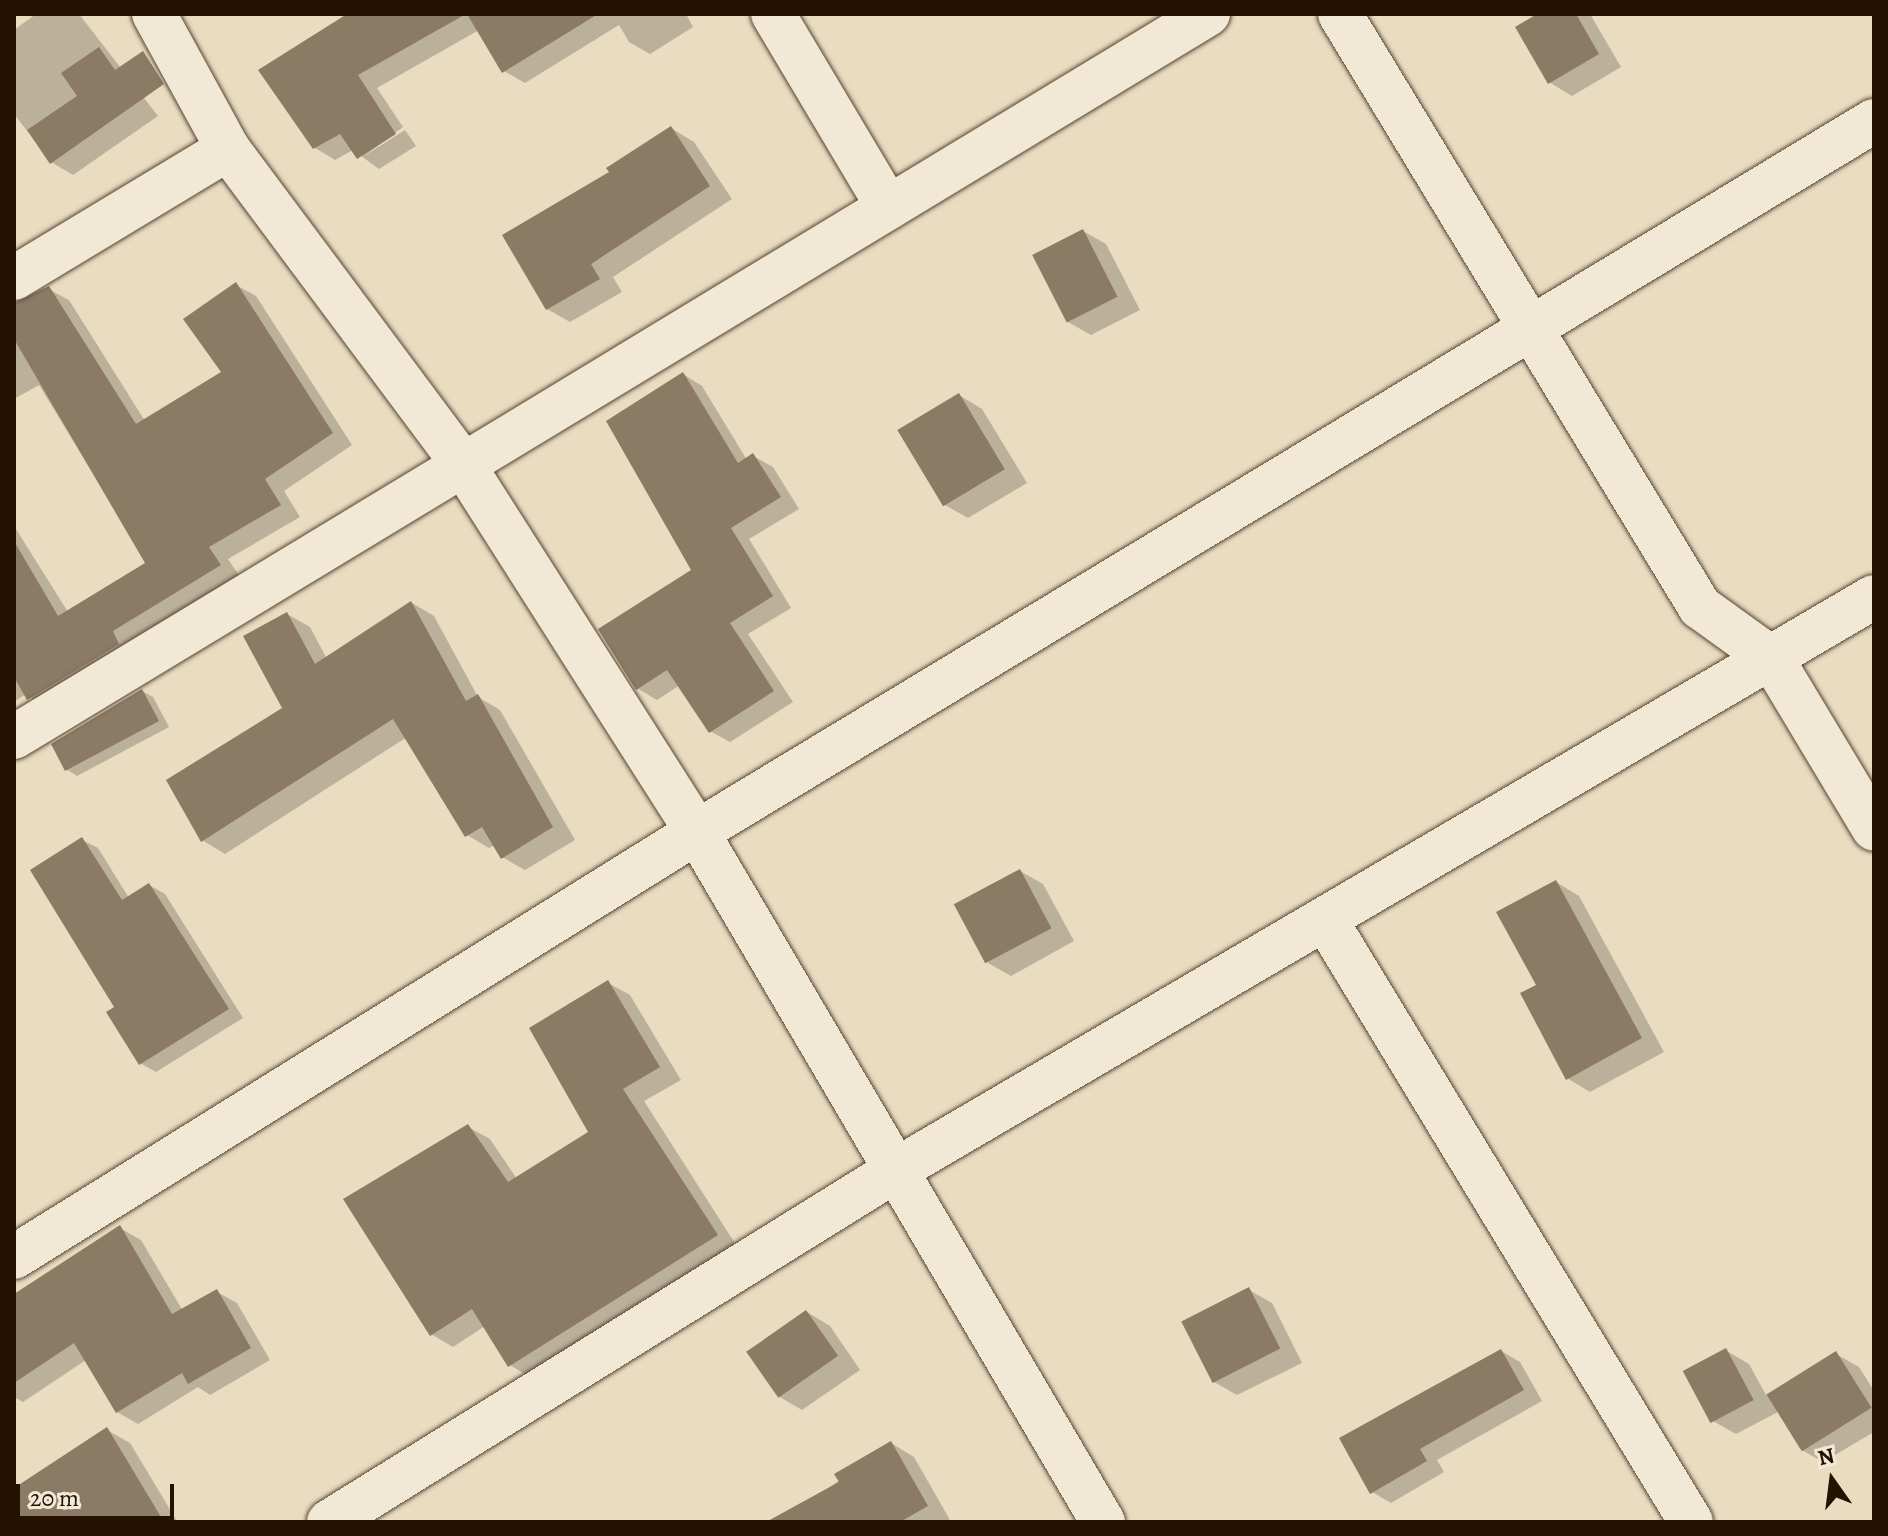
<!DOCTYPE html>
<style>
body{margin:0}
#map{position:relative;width:1888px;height:1536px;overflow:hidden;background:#eadcc0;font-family:Alegreya,serif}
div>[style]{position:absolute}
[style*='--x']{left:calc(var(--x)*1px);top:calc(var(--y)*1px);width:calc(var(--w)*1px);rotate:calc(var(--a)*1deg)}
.shadow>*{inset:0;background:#0003}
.building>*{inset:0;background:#8b7b65;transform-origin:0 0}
.roads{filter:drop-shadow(0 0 2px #564432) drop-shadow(0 0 2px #564432)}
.street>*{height:44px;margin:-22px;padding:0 22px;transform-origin:22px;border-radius:22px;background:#f1e8d6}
span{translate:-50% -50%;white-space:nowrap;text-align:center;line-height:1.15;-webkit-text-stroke:6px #f1e8d6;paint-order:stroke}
.frame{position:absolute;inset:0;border:16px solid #241102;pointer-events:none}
.north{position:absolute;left:1792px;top:1440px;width:80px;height:80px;-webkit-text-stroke:6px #f1e8d6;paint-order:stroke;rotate:346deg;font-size:22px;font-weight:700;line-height:32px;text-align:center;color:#241102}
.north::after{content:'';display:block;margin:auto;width:28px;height:36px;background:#241102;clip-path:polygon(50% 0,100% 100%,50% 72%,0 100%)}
.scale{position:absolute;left:16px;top:1484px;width:158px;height:36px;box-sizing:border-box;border:4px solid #241102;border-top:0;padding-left:10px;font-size:24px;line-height:28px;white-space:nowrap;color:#241102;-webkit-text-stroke:6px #f1e8d6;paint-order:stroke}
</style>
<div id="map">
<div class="shadow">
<i style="clip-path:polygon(36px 14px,79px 14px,158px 116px,73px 175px,51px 162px,14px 114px,14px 30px)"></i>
<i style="clip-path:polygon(354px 14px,686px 14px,693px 27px,650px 54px,629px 42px,619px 25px,525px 83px,504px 71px,479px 30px,377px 88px,403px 127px,364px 156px,405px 130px,416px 146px,379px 169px,353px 150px,335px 160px,315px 148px)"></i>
<i style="clip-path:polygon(1541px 14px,1590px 14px,1621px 67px,1572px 96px,1549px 82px)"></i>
<i style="clip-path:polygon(671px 128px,694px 142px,732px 199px,613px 277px,622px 292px,570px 322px,547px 309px,611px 173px)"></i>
<i style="clip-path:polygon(1083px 231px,1106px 244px,1140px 310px,1091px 335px,1068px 322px)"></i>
<i style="clip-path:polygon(236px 285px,256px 296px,352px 445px,284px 491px,300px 517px,228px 559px,240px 577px,49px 710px,26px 694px,14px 702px,14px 526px,68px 612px,148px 563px,39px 385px,14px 399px,14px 303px,48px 289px,69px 300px,145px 421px,224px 373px)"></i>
<i style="clip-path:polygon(683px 374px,702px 386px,747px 460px,753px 456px,773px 467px,799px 509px,749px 539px,791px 608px,748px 634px,793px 702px,730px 742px,710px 731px,680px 685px,657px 700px,637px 688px,693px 571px)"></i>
<i style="clip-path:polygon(959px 395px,982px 409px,1027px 483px,968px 518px,945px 505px)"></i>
<i style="clip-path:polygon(412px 603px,434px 616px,478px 697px,500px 710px,575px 840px,525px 870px,502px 857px,495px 845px,489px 848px,467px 835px,407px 737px,225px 854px,202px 840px,285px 709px,287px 614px,310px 627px,327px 659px)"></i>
<i style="clip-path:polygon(142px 691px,153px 697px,169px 727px,77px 776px,66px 769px)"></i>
<i style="clip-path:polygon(82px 840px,98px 848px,129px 898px,149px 885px,165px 894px,243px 1018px,156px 1072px,140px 1063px,117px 1008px)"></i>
<i style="clip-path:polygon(1020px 871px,1043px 884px,1074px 941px,1011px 976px,988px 963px)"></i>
<i style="clip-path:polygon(1556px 882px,1579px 896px,1664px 1052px,1590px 1092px,1567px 1078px,1539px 986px)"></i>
<i style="clip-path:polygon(608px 983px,630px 995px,681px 1080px,644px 1101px,738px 1248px,531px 1378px,510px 1365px,485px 1326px,453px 1347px,431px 1334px,468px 1127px,490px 1139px,517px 1179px,591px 1133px)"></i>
<i style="clip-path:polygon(120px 1228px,141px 1240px,183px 1311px,217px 1292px,237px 1303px,270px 1360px,210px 1395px,198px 1387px,138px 1424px,117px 1412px,86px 1360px,23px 1402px,14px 1397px,14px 1295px)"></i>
<i style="clip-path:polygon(1249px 1290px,1272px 1303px,1302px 1363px,1237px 1395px,1214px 1382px)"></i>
<i style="clip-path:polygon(807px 1312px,830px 1326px,860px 1370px,802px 1410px,778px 1396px)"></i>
<i style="clip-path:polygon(1725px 1350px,1749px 1364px,1766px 1395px,1836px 1354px,1859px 1367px,1874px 1391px,1874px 1432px,1823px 1462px,1800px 1449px,1778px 1412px,1736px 1434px,1713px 1421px)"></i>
<i style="clip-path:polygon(1501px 1351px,1520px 1362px,1542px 1401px,1437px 1460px,1444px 1472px,1391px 1503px,1372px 1492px)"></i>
<i style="clip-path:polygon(107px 1430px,130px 1443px,177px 1521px,14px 1522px,14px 1489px)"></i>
<i style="clip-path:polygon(891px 1443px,914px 1457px,950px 1520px,781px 1522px)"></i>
</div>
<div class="building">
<i style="clip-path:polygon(347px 14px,466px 14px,358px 75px,396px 134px,357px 159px,340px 134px,313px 149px,258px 70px)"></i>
<i style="clip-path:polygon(467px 14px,598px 14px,502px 73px)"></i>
<i style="clip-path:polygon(1537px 14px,1576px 14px,1599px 54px,1548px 84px,1515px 27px)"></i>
<i style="clip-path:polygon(99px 47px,115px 70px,143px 51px,164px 84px,50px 164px,27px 130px,77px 96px,61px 73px)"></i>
<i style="clip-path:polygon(671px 126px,710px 186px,591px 264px,600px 279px,546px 310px,502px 235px,609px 172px,606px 168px)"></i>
<i style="left:1083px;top:229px;width:76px;height:57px;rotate:63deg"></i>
<i style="clip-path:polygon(236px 282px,333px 433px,265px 479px,281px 505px,209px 547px,221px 565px,113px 631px,119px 644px,27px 700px,14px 677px,14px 541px,58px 616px,145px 563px,14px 339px,14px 303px,49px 286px,136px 424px,221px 372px,183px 319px)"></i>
<i style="clip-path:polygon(683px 372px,738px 463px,753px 453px,781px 497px,731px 528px,773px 596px,730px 623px,774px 691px,709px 733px,667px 670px,636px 690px,598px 629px,691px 570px,606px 421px)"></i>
<i style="left:959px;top:393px;width:89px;height:72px;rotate:59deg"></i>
<i style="clip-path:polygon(411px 601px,466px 701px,478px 694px,553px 827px,501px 859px,482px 827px,465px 837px,393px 719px,201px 842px,166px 780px,282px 708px,243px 636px,287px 612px,315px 664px)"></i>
<i style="clip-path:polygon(142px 689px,159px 721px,65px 771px,51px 744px)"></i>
<i style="clip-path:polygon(82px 837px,122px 900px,149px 883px,229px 1009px,139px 1065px,106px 1012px,114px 1007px,30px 870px)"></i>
<i style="left:1020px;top:869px;width:67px;height:75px;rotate:62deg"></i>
<i style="clip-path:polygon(1556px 880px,1642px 1038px,1566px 1080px,1520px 993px,1536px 985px,1496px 912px)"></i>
<i style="clip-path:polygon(608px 980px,660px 1067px,623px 1089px,718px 1235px,508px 1367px,472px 1309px,430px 1336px,343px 1199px,468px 1124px,508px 1182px,588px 1132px,529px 1028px)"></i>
<i style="clip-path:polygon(120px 1225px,172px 1314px,217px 1289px,251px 1348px,188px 1384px,182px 1373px,116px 1413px,74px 1343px,14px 1383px,14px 1294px)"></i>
<i style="left:1249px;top:1287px;width:69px;height:76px;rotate:63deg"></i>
<i style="left:806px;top:1310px;width:56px;height:73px;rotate:55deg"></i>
<i style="left:1726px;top:1348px;width:59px;height:49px;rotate:62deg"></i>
<i style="clip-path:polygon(1501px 1349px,1524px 1390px,1420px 1449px,1427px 1461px,1370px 1494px,1339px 1438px)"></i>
<i style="left:1836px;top:1351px;width:67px;height:82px;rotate:58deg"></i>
<i style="clip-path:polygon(107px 1427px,164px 1522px,14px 1522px,14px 1488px)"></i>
<i style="clip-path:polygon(891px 1441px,928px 1506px,900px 1522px,766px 1522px,839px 1482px,834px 1474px)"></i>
</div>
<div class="roads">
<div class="street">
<i style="--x:773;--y:14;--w:225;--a:59.2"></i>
<i style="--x:1340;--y:14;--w:694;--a:58.74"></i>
<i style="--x:1700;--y:607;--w:89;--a:35.8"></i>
<i style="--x:1772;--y:659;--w:198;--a:59"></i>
<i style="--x:228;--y:149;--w:392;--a:53.3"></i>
<i style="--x:462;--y:463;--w:437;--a:57.5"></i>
<i style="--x:697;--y:832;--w:801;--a:59.53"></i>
<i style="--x:14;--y:278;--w:250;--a:-31.1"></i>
<i style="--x:228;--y:149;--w:154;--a:-118.7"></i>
<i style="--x:14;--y:737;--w:1396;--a:-31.2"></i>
<i style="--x:1325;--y:919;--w:705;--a:58.74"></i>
<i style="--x:14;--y:1257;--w:804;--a:-31.89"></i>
<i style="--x:697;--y:832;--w:1375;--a:-31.14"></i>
<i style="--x:329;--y:1522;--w:667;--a:-31.83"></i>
<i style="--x:896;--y:1170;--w:1133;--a:-30.37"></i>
</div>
</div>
<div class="frame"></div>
<div class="north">N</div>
<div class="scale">20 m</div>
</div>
